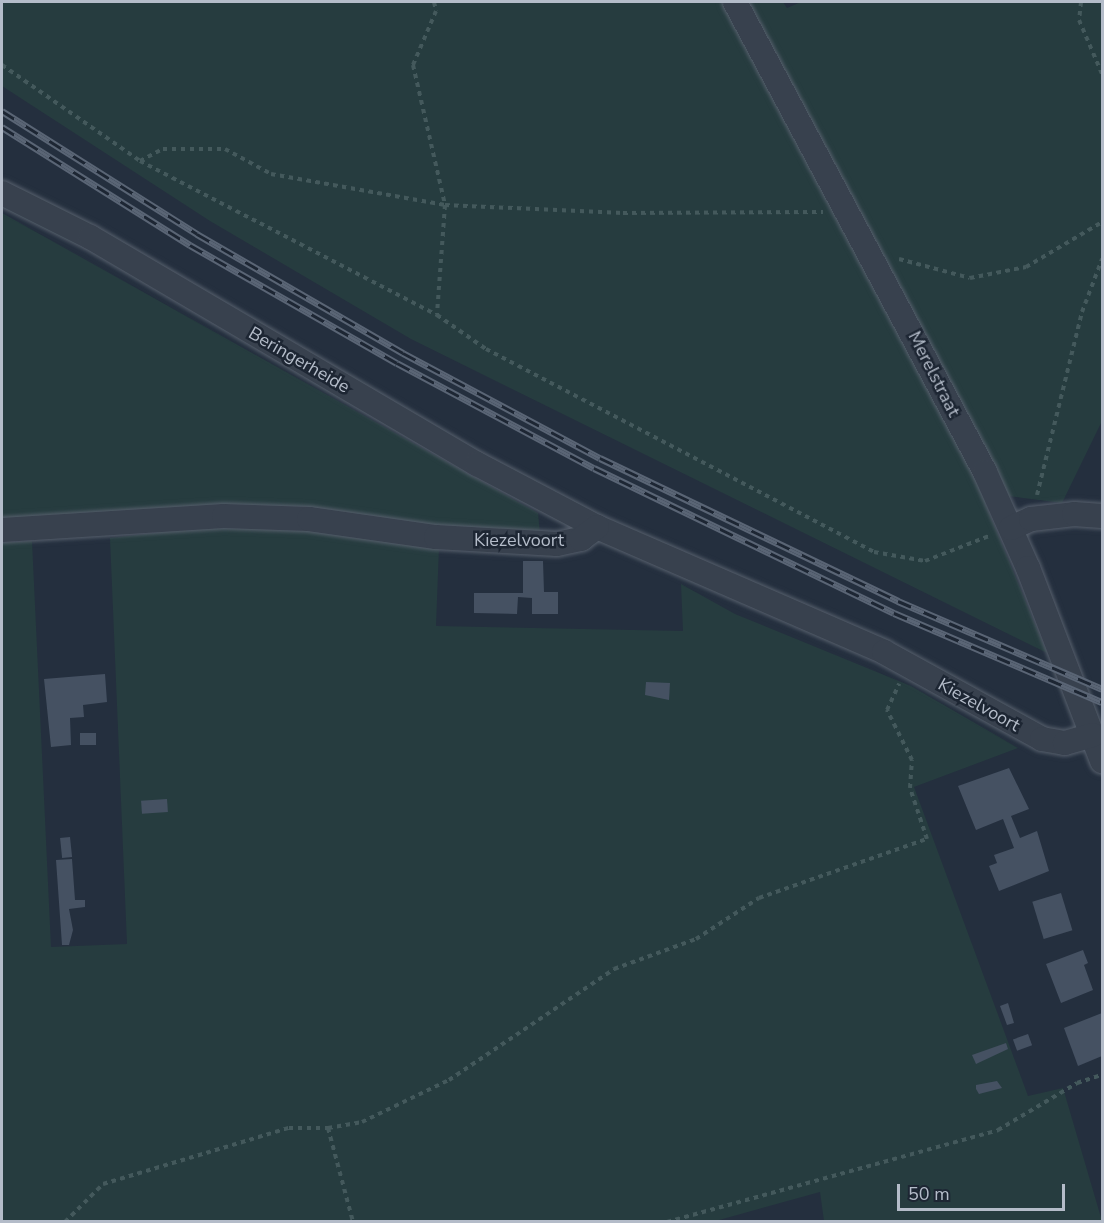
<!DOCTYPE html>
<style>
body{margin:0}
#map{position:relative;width:1104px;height:1223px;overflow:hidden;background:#242f3e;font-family:"Nunito Sans",sans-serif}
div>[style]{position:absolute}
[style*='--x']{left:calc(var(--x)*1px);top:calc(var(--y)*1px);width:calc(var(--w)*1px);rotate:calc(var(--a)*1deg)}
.green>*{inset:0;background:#263c3f}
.building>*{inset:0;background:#455162;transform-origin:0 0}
.path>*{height:4px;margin-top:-2px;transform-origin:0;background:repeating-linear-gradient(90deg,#44595c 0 4.5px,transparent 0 9px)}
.roads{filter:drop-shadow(0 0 2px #565f6c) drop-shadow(0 0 2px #565f6c)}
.minor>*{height:24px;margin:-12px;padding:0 12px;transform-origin:12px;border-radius:12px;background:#38414e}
.rail>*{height:7px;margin-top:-3.5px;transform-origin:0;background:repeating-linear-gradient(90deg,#1d2633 0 14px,#5a6575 0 28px);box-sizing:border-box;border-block:2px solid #5a6575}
span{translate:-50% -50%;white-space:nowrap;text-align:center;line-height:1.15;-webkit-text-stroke:5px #1d2633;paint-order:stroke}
.street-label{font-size:18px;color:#b4bcc9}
.frame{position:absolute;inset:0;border:3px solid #b4bcc9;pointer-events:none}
.scale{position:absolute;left:897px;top:1184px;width:168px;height:27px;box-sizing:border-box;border:3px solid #b4bcc9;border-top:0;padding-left:8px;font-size:18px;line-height:21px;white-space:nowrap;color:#b4bcc9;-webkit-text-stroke:4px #1d2633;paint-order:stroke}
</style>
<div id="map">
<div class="green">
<i style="clip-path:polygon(2px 2px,783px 2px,787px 8px,801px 2px,1102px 2px,1102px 421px,1062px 503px,1008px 496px,985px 503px,1047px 653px,411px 339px,210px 221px,2px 86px)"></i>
<i style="clip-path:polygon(2px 213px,538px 513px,540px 533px,2px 522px)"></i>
<i style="clip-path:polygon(224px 525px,307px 528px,439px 547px,436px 626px,683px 631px,681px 584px,735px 614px,911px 686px,1018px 748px,914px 787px,1028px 1096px,1063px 1088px,1102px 1221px,824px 1221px,820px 1192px,712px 1222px,2px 1222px,2px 543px,32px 541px,51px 947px,127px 944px,110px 538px)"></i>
</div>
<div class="building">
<i style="clip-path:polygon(523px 561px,543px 561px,544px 592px,558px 592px,558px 614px,532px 614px,532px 598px,518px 597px,517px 614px,474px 613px,474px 593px,523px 593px)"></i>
<i style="clip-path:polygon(105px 674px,107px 702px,83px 705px,84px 717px,70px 718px,71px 745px,51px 747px,44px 679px)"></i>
<i style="clip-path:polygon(646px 682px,670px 683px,669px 700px,645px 695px)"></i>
<i style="left:96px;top:733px;width:12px;height:16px;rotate:90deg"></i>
<i style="clip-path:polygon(1009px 768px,1029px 809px,1011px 816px,1020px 838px,1037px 831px,1049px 871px,999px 891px,989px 866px,997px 863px,994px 855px,1014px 848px,1003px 819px,976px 830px,958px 786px)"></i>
<i style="left:167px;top:799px;width:13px;height:26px;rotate:86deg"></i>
<i style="left:70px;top:837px;width:20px;height:10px;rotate:84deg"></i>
<i style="clip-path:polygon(72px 859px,75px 900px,85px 900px,85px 907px,69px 909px,73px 930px,69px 945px,62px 945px,56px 860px)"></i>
<i style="left:1061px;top:893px;width:39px;height:30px;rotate:73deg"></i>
<i style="clip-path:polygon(1083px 950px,1088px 963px,1084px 965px,1093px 990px,1061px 1003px,1046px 964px)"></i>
<i style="clip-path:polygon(1008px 1003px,1014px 1023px,1007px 1025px,1000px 1006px)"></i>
<i style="clip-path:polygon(1102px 1013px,1102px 1056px,1078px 1066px,1064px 1028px)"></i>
<i style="left:1028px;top:1034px;width:12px;height:16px;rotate:70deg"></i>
<i style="clip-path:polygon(1006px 1043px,1008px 1049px,976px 1064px,972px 1055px)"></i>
<i style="clip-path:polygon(997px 1081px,1002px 1088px,979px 1094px,976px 1089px,976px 1085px)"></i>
</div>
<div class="path">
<i style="--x:434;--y:2;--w:9;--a:77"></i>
<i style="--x:436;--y:11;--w:59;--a:113.1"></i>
<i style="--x:413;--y:65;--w:144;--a:77.1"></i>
<i style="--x:445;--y:205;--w:110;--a:94.2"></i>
<i style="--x:1081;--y:2;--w:18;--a:96"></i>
<i style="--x:1079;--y:20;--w:59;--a:66.9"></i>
<i style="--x:2;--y:65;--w:168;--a:34.8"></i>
<i style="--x:140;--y:161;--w:26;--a:-28"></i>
<i style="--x:163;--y:149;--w:62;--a:0"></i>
<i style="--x:225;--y:149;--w:52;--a:28.5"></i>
<i style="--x:271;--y:174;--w:177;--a:10.1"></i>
<i style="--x:445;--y:205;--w:178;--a:2.6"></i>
<i style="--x:623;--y:213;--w:200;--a:-0.3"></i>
<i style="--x:140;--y:161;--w:335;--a:27.4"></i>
<i style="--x:437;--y:315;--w:60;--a:34.8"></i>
<i style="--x:486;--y:349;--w:438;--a:27.6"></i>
<i style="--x:874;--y:552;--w:52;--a:10"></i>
<i style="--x:925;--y:561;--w:69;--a:-21.3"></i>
<i style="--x:899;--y:259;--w:73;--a:15"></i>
<i style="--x:970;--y:278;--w:57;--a:-11.1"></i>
<i style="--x:1026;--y:267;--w:88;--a:-30.6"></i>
<i style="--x:1037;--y:495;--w:188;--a:-76.2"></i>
<i style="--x:1082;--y:312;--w:57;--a:-69.3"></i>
<i style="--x:328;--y:1128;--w:97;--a:75.1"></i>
<i style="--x:65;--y:1222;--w:54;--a:-45"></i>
<i style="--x:103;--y:1184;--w:194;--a:-16.8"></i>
<i style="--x:289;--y:1128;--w:39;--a:0"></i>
<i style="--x:328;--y:1128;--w:35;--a:-10"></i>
<i style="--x:362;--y:1122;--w:97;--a:-25.8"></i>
<i style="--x:449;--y:1080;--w:199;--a:-33.9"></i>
<i style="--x:614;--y:969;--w:87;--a:-20.1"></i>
<i style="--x:696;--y:939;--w:75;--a:-33.1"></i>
<i style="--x:759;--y:898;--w:178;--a:-19.4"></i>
<i style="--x:927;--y:839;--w:54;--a:-108.4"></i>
<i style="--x:910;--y:788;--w:28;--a:-86"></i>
<i style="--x:912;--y:760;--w:56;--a:-116.6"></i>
<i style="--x:887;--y:710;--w:29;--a:-65"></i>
<i style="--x:667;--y:1222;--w:344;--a:-15.5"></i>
<i style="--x:998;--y:1130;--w:92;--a:-30.7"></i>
<i style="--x:1077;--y:1083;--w:26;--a:-18"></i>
</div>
<div class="roads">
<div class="minor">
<i style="--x:735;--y:2;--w:532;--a:61.99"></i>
<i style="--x:985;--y:472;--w:105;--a:65.9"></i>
<i style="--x:1028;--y:568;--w:207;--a:69"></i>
<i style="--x:2;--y:193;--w:98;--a:26.6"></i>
<i style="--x:90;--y:237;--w:449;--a:30.4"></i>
<i style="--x:477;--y:464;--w:136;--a:27.7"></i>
<i style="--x:597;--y:527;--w:313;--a:23.5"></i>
<i style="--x:884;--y:652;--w:180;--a:28.8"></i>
<i style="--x:1042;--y:739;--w:23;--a:10"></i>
<i style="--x:1065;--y:743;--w:29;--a:-16"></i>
<i style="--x:1011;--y:528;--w:22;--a:-24"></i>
<i style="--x:1031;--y:519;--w:43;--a:-6.6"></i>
<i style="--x:1074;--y:514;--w:28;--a:4"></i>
<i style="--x:2;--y:530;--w:222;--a:-3.6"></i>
<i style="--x:224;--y:516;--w:85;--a:2"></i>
<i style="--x:309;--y:519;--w:128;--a:8.1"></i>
<i style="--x:436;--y:537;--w:121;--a:3.3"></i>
<i style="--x:557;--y:544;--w:25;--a:-12"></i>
<i style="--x:581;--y:539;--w:20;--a:-37"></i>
</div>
</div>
<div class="rail">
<i style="--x:2;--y:111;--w:231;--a:32.2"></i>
<i style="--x:197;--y:234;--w:238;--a:30"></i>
<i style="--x:403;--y:353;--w:223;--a:28.1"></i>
<i style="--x:600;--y:458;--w:331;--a:25.6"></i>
<i style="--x:898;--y:601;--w:222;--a:23.3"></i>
<i style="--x:2;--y:127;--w:222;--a:32.1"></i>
<i style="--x:190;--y:245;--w:238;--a:29.7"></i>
<i style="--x:397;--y:363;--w:223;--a:28.1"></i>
<i style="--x:594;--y:468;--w:333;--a:25.8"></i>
<i style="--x:894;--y:613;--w:226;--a:23.2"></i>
</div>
<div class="street-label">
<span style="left:299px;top:360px;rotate:30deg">Beringerheide</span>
<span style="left:934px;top:374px;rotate:63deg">Merelstraat</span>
<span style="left:519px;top:540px">Kiezelvoort</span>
<span style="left:979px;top:705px;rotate:29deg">Kiezelvoort</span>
</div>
<div class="frame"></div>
<div class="scale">50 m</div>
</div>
